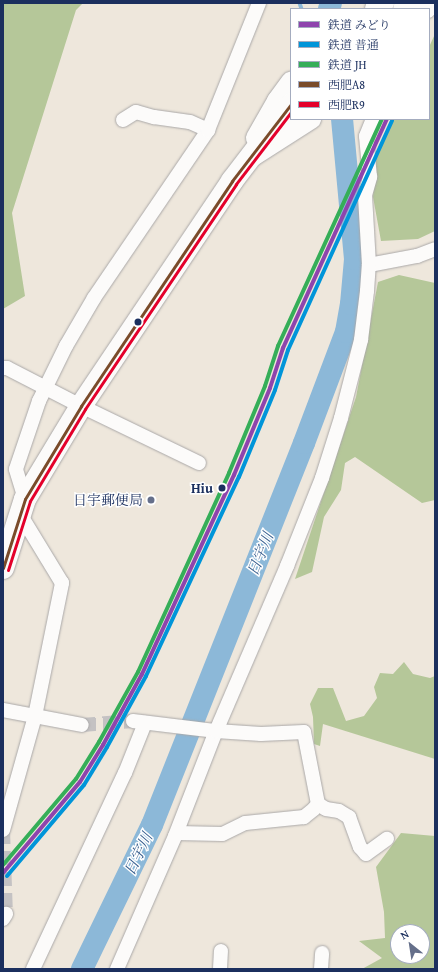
<!DOCTYPE html>
<meta charset="utf-8">
<style>
body{margin:0}
#map{position:relative;width:438px;height:972px;overflow:hidden;background:#eee7dc;font-family:"Gentium Book Plus","Noto Serif JP",serif}
div>[style]{position:absolute}
[style*='--x']{left:calc(var(--x)*1px);top:calc(var(--y)*1px);width:calc(var(--w)*1px);rotate:calc(var(--a)*1deg)}
.forest>*{inset:0;background:#b5c799}
.stream>*{height:3.5px;margin:-1.75px;padding:0 1.75px;transform-origin:1.75px;border-radius:1.75px;background:#8cb8d8}
.river>*{height:22px;margin:-11px;padding:0 11px;transform-origin:11px;border-radius:11px;background:#8cb8d8}
.street-tunnel>*{height:14px;margin-top:-7px;transform-origin:0;background:repeating-linear-gradient(90deg,#c4c2c3 0 14px,transparent 0 21px)}
.roads{filter:drop-shadow(0 0 1px #aaa8a8) drop-shadow(0 0 1px #aaa8a8)}
.street>*{height:14px;margin:-7px;padding:0 7px;transform-origin:7px;border-radius:7px;background:#fcfbfa}
.secondary>*{height:20px;margin:-10px;padding:0 10px;transform-origin:10px;border-radius:10px;background:#fcfbfa}
.highway>*{height:22px;margin:-11px;padding:0 11px;transform-origin:11px;border-radius:11px;background:#fcfbfa}
.bus-1>*{height:3px;margin:-1.5px;padding:0 1.5px;transform-origin:1.5px;border-radius:1.5px;background:#7a4b2a}
.bus-2>*{height:3px;margin:-1.5px;padding:0 1.5px;transform-origin:1.5px;border-radius:1.5px;background:#e4002b}
.rail-1>*{height:4px;margin:-2px;padding:0 2px;transform-origin:2px;border-radius:2px;background:#8e44ad}
.rail-2>*{height:4px;margin:-2px;padding:0 2px;transform-origin:2px;border-radius:2px;background:#0095d9}
.rail-3>*{height:4px;margin:-2px;padding:0 2px;transform-origin:2px;border-radius:2px;background:#35ae58}
.dots>*{width:11px;height:11px;translate:-50% -50%;box-sizing:border-box;border:2px solid #fff;border-radius:50%}
span{translate:-50% -50%;white-space:nowrap;text-align:center;line-height:1.15;-webkit-text-stroke:3px #fff;paint-order:stroke}
.stop-label{font-size:14px;color:#1b2f5e;font-weight:700}
.right{translate:-100% -50%;text-align:right}
.poi-label{font-size:14px;color:#1b2f5e}
.water-label{font-size:15px;color:#375e8e;font-style:italic}
.frame{position:absolute;inset:0;border:4px solid #1b2f5e;pointer-events:none}
.legend{position:absolute;left:290px;top:8px;width:140px;height:112px;box-sizing:border-box;background:#fff;border:1px solid #a4acbf;margin:0;padding:5px 7px;list-style:none;font-size:12px;color:#1b2f5e}
.legend li{display:flex;align-items:center;gap:8px;height:20px}
.legend b{width:20px;border:1px solid #a4acbf}
.north{position:absolute;left:390px;top:924px;width:40px;height:40px;box-sizing:border-box;background:#fff;border:1px solid #a4acbf;border-radius:50%;rotate:330deg;font-size:11px;font-weight:700;line-height:16px;text-align:center;color:#1b2f5e}
.north::after{content:'';display:block;margin:auto;width:14px;height:18px;background:#656f8a;clip-path:polygon(50% 0,100% 100%,50% 72%,0 100%)}
</style>
<div id="map">
<div class="forest">
<i style="clip-path:polygon(3px 3px,83px 3px,76px 10px,12px 213px,25px 296px,3px 309px)"></i>
<i style="clip-path:polygon(435px 34px,435px 231px,418px 239px,381px 241px,373px 197px,376px 156px,394px 119px,429px 119px,429px 47px)"></i>
<i style="clip-path:polygon(399px 275px,435px 283px,435px 500px,422px 503px,355px 457px,345px 463px,341px 490px,324px 517px,312px 572px,295px 579px,356px 397px,378px 282px)"></i>
<i style="clip-path:polygon(404px 662px,413px 674px,430px 678px,435px 676px,435px 759px,323px 724px,320px 746px,314px 744px,313px 717px,310px 704px,318px 688px,333px 688px,346px 721px,364px 716px,377px 698px,374px 687px,380px 673px,393px 674px)"></i>
<i style="clip-path:polygon(evenodd,401px 833px,435px 836px,435px 969px,362px 969px,382px 958px,359px 941px,385px 938px,384px 912px,376px 867px,401px 833px,398px 932px,422px 932px,422px 956px,398px 956px,398px 932px)"></i>
</div>
<div class="stream">
<i style="--x:300;--y:3;--w:6;--a:72"></i>
</div>
<div class="river">
<i style="--x:329;--y:9;--w:6;--a:-72"></i>
<i style="--x:82;--y:969;--w:160;--a:-64.1"></i>
<i style="--x:152;--y:825;--w:411;--a:-68.3"></i>
<i style="--x:304;--y:443;--w:119;--a:-69.3"></i>
<i style="--x:346;--y:332;--w:28;--a:-80"></i>
<i style="--x:351;--y:304;--w:45;--a:-84.9"></i>
<i style="--x:355;--y:259;--w:141;--a:-95.3"></i>
</div>
<div class="street-tunnel">
<i style="--x:82;--y:725;--w:51;--a:-4.5"></i>
<i style="--x:3;--y:830;--w:84;--a:88"></i>
</div>
<div class="roads">
<div class="street">
<i style="--x:123;--y:120;--w:15;--a:-32"></i>
<i style="--x:136;--y:112;--w:19;--a:16"></i>
<i style="--x:154;--y:117;--w:36;--a:8"></i>
<i style="--x:190;--y:122;--w:20;--a:24"></i>
<i style="--x:369;--y:265;--w:49;--a:-10.6"></i>
<i style="--x:417;--y:256;--w:19;--a:-21"></i>
<i style="--x:3;--y:368;--w:4;--a:0"></i>
<i style="--x:7;--y:368;--w:83;--a:27.2"></i>
<i style="--x:81;--y:406;--w:131;--a:25.8"></i>
<i style="--x:25;--y:499;--w:31;--a:-107"></i>
<i style="--x:16;--y:469;--w:72;--a:-71.3"></i>
<i style="--x:39;--y:401;--w:61;--a:-63.9"></i>
<i style="--x:66;--y:346;--w:56;--a:-59.7"></i>
<i style="--x:94;--y:298;--w:203;--a:-55.8"></i>
<i style="--x:208;--y:130;--w:137;--a:-68.1"></i>
<i style="--x:3;--y:710;--w:80;--a:10.8"></i>
<i style="--x:133;--y:721;--w:84;--a:6.9"></i>
<i style="--x:216;--y:731;--w:45;--a:3.8"></i>
<i style="--x:261;--y:734;--w:43;--a:-2.7"></i>
<i style="--x:304;--y:732;--w:73;--a:79"></i>
<i style="--x:318;--y:804;--w:6;--a:129"></i>
<i style="--x:314;--y:809;--w:13;--a:141"></i>
<i style="--x:304;--y:817;--w:59;--a:174.2"></i>
<i style="--x:245;--y:823;--w:25;--a:154"></i>
<i style="--x:222;--y:834;--w:45;--a:-178.7"></i>
<i style="--x:318;--y:804;--w:9;--a:32"></i>
<i style="--x:326;--y:809;--w:13;--a:9"></i>
<i style="--x:339;--y:811;--w:12;--a:31"></i>
<i style="--x:349;--y:817;--w:32;--a:70"></i>
<i style="--x:360;--y:847;--w:9;--a:49"></i>
<i style="--x:366;--y:854;--w:26;--a:-36"></i>
<i style="--x:3;--y:830;--w:118;--a:-74.3"></i>
<i style="--x:35;--y:716;--w:136;--a:-78.5"></i>
<i style="--x:62;--y:583;--w:81;--a:-121.3"></i>
<i style="--x:3;--y:919;--w:6;--a:-59"></i>
<i style="--x:33;--y:969;--w:217;--a:-64.9"></i>
<i style="--x:125;--y:773;--w:54;--a:-68.2"></i>
<i style="--x:117;--y:969;--w:145;--a:-66.4"></i>
<i style="--x:175;--y:836;--w:113;--a:-68.7"></i>
<i style="--x:216;--y:731;--w:180;--a:-66.7"></i>
<i style="--x:287;--y:566;--w:95;--a:-68.3"></i>
<i style="--x:322;--y:478;--w:63;--a:-72.4"></i>
<i style="--x:341;--y:418;--w:81;--a:-75.6"></i>
<i style="--x:361;--y:340;--w:49;--a:-83"></i>
<i style="--x:367;--y:291;--w:26;--a:-86"></i>
<i style="--x:369;--y:265;--w:70;--a:-93.3"></i>
<i style="--x:365;--y:195;--w:19;--a:-74"></i>
<i style="--x:370;--y:177;--w:41;--a:-95.6"></i>
<i style="--x:366;--y:136;--w:18;--a:-68"></i>
<i style="--x:220;--y:969;--w:18;--a:-87"></i>
<i style="--x:321;--y:969;--w:16;--a:-86"></i>
</div>
<div class="secondary">
<i style="--x:375;--y:9;--w:11;--a:-34"></i>
<i style="--x:426;--y:9;--w:7;--a:-56"></i>
<i style="--x:256;--y:138;--w:43;--a:-60.4"></i>
<i style="--x:277;--y:101;--w:24;--a:-54"></i>
<i style="--x:253;--y:156;--w:69;--a:-32.5"></i>
</div>
<div class="highway">
<i style="--x:404;--y:9;--w:13;--a:-27"></i>
<i style="--x:3;--y:568;--w:72;--a:-72.3"></i>
<i style="--x:25;--y:499;--w:109;--a:-58.9"></i>
<i style="--x:81;--y:406;--w:271;--a:-56.1"></i>
<i style="--x:232;--y:181;--w:97;--a:-52.5"></i>
</div>
</div>
<div class="bus-1">
<i style="--x:3;--y:568;--w:72;--a:-72.3"></i>
<i style="--x:25;--y:499;--w:109;--a:-58.9"></i>
<i style="--x:81;--y:406;--w:271;--a:-56.1"></i>
<i style="--x:232;--y:181;--w:97;--a:-52.5"></i>
</div>
<div class="bus-2">
<i style="--x:8;--y:570;--w:72;--a:-72.3"></i>
<i style="--x:30;--y:501;--w:107;--a:-59.1"></i>
<i style="--x:85;--y:409;--w:271;--a:-56.1"></i>
<i style="--x:236;--y:184;--w:91;--a:-52.6"></i>
</div>
<div class="rail-1">
<i style="--x:3;--y:873;--w:119;--a:-49.8"></i>
<i style="--x:80;--y:782;--w:44;--a:-58.1"></i>
<i style="--x:103;--y:745;--w:81;--a:-61.2"></i>
<i style="--x:142;--y:674;--w:219;--a:-65.2"></i>
<i style="--x:234;--y:475;--w:94;--a:-67.5"></i>
<i style="--x:270;--y:388;--w:42;--a:-72"></i>
<i style="--x:283;--y:348;--w:252;--a:-65.6"></i>
</div>
<div class="rail-2">
<i style="--x:7;--y:876;--w:119;--a:-49.8"></i>
<i style="--x:84;--y:785;--w:44;--a:-58.8"></i>
<i style="--x:107;--y:747;--w:81;--a:-61.2"></i>
<i style="--x:146;--y:676;--w:220;--a:-65"></i>
<i style="--x:239;--y:477;--w:94;--a:-67.5"></i>
<i style="--x:275;--y:390;--w:42;--a:-72"></i>
<i style="--x:288;--y:350;--w:252;--a:-65.6"></i>
</div>
<div class="rail-3">
<i style="--x:3;--y:865;--w:113;--a:-49.7"></i>
<i style="--x:76;--y:779;--w:44;--a:-58.1"></i>
<i style="--x:99;--y:742;--w:80;--a:-60.9"></i>
<i style="--x:138;--y:672;--w:219;--a:-65.4"></i>
<i style="--x:229;--y:473;--w:94;--a:-67.5"></i>
<i style="--x:265;--y:386;--w:42;--a:-72"></i>
<i style="--x:278;--y:346;--w:250;--a:-65.4"></i>
</div>
<div class="dots">
<i style="left:138px;top:322px;background:#1b2f5e"></i>
<i style="left:222px;top:488px;background:#1b2f5e"></i>
<i style="left:151px;top:500px;background:#656f8a"></i>
</div>
<div class="stop-label">
<span class="right" style="left:213px;top:488px">Hiu</span>
</div>
<div class="poi-label">
<span class="right" style="left:143px;top:500px">日宇郵便局</span>
</div>
<div class="water-label">
<span style="left:260px;top:554px;rotate:-68deg">日宇川</span>
<span style="left:138px;top:854px;rotate:-64deg">日宇川</span>
</div>
<div class="frame"></div>
<ul class="legend">
<li><b style="height:5px;background:#8e44ad"></b>鉄道 みどり</li>
<li><b style="height:5px;background:#0095d9"></b>鉄道 普通</li>
<li><b style="height:5px;background:#35ae58"></b>鉄道 JH</li>
<li><b style="height:5px;background:#7a4b2a"></b>西肥A8</li>
<li><b style="height:5px;background:#e4002b"></b>西肥R9</li>
</ul>
<div class="north">N</div>
</div>
